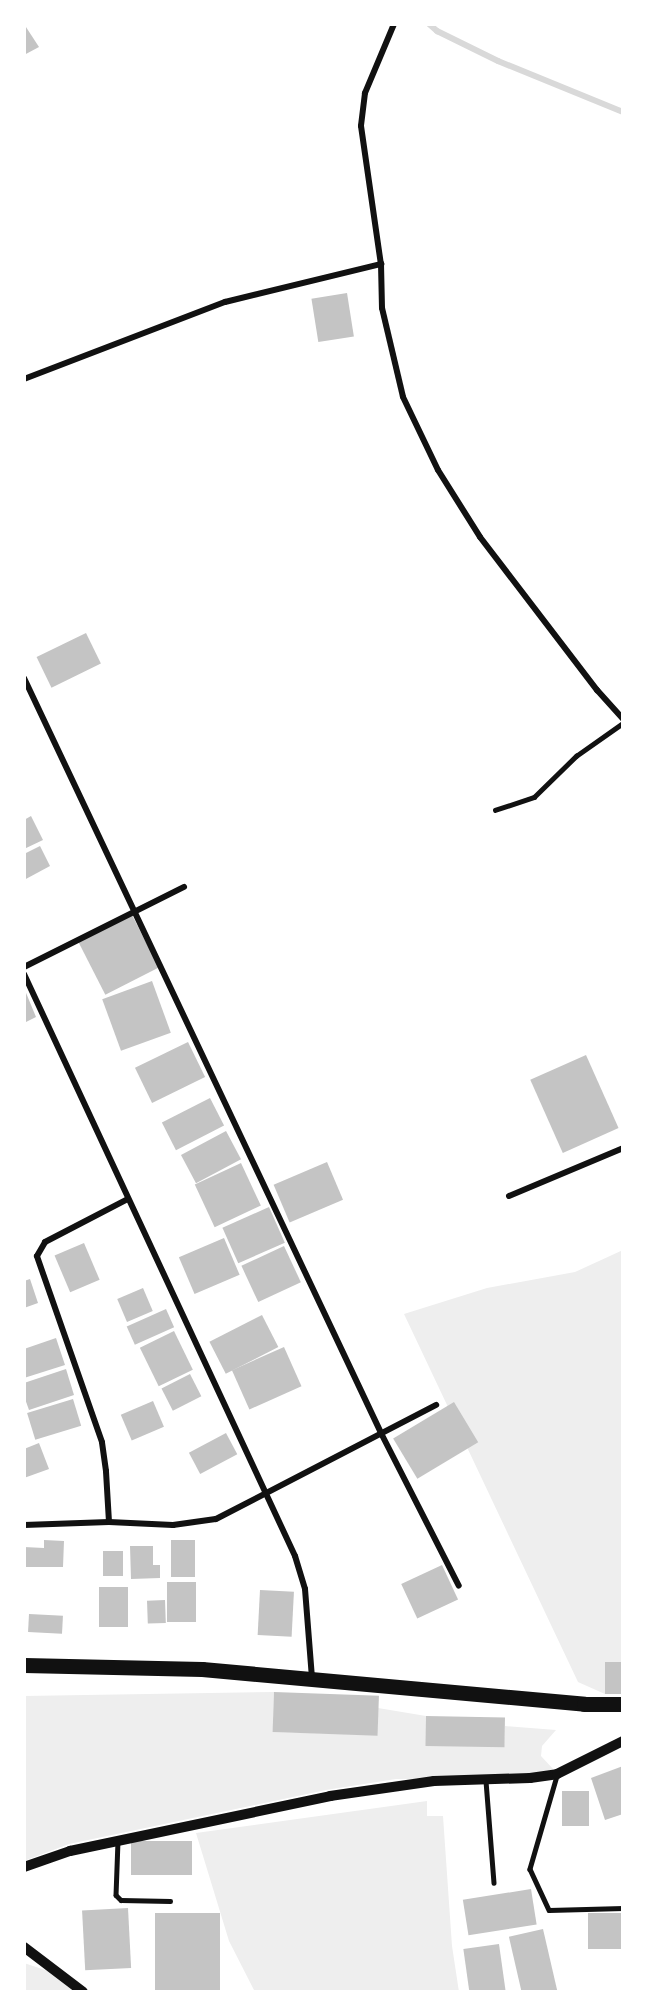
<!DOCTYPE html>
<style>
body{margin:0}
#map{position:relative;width:647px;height:2016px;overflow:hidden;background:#fff;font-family:"Varela Round",sans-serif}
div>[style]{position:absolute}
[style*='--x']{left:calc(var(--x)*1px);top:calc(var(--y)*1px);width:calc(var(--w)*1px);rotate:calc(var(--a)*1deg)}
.green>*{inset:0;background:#eee}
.stream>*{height:6px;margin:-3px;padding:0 3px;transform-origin:3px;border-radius:3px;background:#d9d9d9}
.building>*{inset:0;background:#c4c4c4;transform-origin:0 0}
.service>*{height:4.5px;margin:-2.25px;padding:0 2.25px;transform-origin:2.25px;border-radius:2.25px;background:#111}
.minor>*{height:6px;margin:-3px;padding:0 3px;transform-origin:3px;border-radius:3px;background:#111}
.tertiary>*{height:10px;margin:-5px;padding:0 5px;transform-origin:5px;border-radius:5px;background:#111}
.primary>*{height:15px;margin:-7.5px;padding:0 7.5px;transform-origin:7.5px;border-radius:7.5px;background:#111}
span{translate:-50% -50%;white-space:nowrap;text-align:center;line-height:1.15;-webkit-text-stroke:6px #fff;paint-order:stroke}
.frame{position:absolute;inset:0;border:26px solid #fff;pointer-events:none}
</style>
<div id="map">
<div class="green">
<i style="clip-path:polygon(623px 1250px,623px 1662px,605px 1663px,605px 1694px,578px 1682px,404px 1314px,487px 1288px,575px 1272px)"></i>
<i style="clip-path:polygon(274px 1692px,273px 1732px,377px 1735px,378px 1708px,426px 1716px,427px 1746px,504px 1746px,505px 1726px,556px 1730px,542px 1746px,541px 1756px,554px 1770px,510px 1778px,396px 1779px,326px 1790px,69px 1844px,24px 1861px,24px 1696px)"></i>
<i style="clip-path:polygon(427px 1801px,427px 1816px,443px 1816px,452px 1946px,459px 1992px,255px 1992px,229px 1941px,196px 1833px)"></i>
<i style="clip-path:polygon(24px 1963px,66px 1977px,87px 1992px,24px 1992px)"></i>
</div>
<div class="stream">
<i style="--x:429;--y:24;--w:11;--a:41"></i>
<i style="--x:437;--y:31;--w:68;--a:26.2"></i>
<i style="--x:498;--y:61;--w:135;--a:22.2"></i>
</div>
<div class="building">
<i style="clip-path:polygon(24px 24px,39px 47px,24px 55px)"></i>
<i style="left:347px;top:293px;width:44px;height:36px;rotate:81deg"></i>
<i style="left:86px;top:633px;width:34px;height:55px;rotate:64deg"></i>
<i style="clip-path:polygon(31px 816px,43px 840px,24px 849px,24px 820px)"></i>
<i style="clip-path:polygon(40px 846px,50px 866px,24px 880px,24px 854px)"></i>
<i style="left:132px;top:915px;width:59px;height:60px;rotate:63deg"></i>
<i style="left:152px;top:981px;width:55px;height:53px;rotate:70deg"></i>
<i style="clip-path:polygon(24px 988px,36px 1017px,24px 1023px)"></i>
<i style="left:188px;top:1042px;width:39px;height:59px;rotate:64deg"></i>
<i style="left:586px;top:1055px;width:80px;height:61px;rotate:66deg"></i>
<i style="left:210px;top:1098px;width:31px;height:54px;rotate:63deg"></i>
<i style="left:226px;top:1131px;width:32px;height:51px;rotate:62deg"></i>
<i style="left:327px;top:1162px;width:41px;height:58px;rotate:67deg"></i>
<i style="left:241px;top:1163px;width:47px;height:51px;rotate:65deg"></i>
<i style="left:269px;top:1207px;width:39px;height:51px;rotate:66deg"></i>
<i style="left:224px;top:1238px;width:40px;height:49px;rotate:67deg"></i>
<i style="left:84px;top:1243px;width:40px;height:32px;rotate:67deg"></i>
<i style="left:284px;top:1246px;width:40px;height:47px;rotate:65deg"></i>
<i style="clip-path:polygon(30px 1279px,38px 1303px,24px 1308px,24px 1281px)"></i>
<i style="left:143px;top:1288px;width:25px;height:28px;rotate:67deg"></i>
<i style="left:166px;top:1309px;width:20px;height:43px;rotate:66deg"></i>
<i style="left:262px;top:1315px;width:36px;height:59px;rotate:63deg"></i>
<i style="left:174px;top:1331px;width:43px;height:38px;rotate:64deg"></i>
<i style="clip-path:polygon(56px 1338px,65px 1365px,24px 1378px,24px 1349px)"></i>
<i style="left:284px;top:1347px;width:43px;height:57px;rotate:66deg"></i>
<i style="clip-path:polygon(66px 1369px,74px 1395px,29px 1410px,24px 1396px,24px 1383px)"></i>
<i style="left:190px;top:1374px;width:25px;height:32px;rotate:63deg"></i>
<i style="left:73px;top:1399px;width:28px;height:48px;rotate:73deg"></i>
<i style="left:153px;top:1401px;width:28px;height:35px;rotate:67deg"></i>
<i style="left:454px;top:1402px;width:47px;height:71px;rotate:59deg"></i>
<i style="left:226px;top:1433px;width:24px;height:42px;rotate:62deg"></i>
<i style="clip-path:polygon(39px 1443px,49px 1469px,24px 1478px,24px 1449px)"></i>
<i style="clip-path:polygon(44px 1540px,64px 1541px,63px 1567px,24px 1567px,24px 1547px,44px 1548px)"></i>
<i style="left:171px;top:1540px;width:24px;height:37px"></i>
<i style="clip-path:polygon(130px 1546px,153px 1546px,153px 1565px,160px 1565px,160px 1578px,131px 1579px)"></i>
<i style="left:103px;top:1551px;width:20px;height:25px"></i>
<i style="left:442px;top:1565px;width:38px;height:45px;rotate:65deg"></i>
<i style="left:167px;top:1582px;width:29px;height:40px"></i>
<i style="left:99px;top:1587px;width:29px;height:40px"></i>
<i style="left:260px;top:1590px;width:34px;height:45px;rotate:3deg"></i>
<i style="left:165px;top:1600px;width:23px;height:18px;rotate:88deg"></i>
<i style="left:29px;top:1614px;width:34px;height:18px;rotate:3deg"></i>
<i style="left:623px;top:1662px;width:32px;height:18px;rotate:90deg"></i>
<i style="left:274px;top:1692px;width:105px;height:40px;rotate:2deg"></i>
<i style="left:426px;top:1716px;width:79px;height:30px;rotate:1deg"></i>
<i style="clip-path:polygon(623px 1766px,623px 1814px,605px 1820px,591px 1778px)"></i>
<i style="left:562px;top:1791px;width:27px;height:35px"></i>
<i style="left:131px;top:1841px;width:61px;height:34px"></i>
<i style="left:531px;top:1889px;width:36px;height:69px;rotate:81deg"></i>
<i style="left:128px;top:1908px;width:60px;height:46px;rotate:87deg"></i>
<i style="left:155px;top:1913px;width:65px;height:79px"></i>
<i style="left:623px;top:1913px;width:36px;height:35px;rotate:90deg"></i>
<i style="left:543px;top:1929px;width:65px;height:35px;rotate:77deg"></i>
<i style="left:499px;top:1944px;width:49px;height:36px;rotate:82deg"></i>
</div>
<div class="service">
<i style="--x:495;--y:810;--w:41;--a:-18.4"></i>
<i style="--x:534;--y:797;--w:59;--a:-44.3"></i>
<i style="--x:576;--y:756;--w:57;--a:-35.1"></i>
<i style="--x:557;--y:1776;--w:97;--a:106.2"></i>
<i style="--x:530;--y:1869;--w:45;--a:65.1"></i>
<i style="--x:549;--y:1910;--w:74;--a:-1.5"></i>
<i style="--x:486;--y:1781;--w:102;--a:85.5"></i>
<i style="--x:118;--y:1841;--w:54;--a:92.1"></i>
<i style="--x:116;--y:1895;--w:7;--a:45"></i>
<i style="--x:121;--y:1900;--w:49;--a:1.2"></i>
</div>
<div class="minor">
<i style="--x:394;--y:24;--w:75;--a:112.8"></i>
<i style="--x:365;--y:93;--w:33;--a:97"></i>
<i style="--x:361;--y:126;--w:139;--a:81.8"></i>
<i style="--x:381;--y:264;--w:44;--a:88.7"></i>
<i style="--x:382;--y:308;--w:91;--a:76.7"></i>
<i style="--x:403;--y:397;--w:81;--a:64.4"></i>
<i style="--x:438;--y:470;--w:79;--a:57.9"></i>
<i style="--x:480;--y:537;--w:193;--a:52.6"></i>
<i style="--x:597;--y:690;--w:39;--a:48"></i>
<i style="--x:24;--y:379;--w:215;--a:-21"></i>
<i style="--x:225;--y:302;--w:161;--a:-13.7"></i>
<i style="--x:24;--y:678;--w:837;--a:64.69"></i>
<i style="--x:382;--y:1435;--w:169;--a:63"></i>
<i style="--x:24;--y:967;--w:179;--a:-26.6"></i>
<i style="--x:24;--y:974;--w:642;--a:65.03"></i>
<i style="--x:295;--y:1556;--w:34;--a:73"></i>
<i style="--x:305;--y:1589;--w:89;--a:85.5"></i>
<i style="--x:509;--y:1196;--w:124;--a:-22.8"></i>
<i style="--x:109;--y:1522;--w:51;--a:-93.4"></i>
<i style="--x:106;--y:1471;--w:29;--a:-98"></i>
<i style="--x:102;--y:1442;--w:197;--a:-109.3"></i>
<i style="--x:37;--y:1256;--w:16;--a:-60"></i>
<i style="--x:45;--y:1242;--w:93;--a:-27.4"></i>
<i style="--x:24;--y:1525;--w:85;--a:-2"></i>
<i style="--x:109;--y:1522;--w:64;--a:2.7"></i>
<i style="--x:173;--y:1525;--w:43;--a:-7.9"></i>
<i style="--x:216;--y:1519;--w:248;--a:-27.4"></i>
</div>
<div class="tertiary">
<i style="--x:24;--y:1867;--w:49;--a:-19.2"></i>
<i style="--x:70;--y:1851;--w:266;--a:-11.9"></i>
<i style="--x:330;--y:1796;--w:105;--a:-8.2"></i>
<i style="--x:434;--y:1781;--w:96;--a:-1.8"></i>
<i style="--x:530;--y:1778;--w:27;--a:-8"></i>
<i style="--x:557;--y:1774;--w:74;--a:-26.6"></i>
<i style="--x:24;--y:1947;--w:74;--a:37.3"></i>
</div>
<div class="primary">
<i style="--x:24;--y:1665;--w:178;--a:1.3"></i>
<i style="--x:202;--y:1669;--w:384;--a:5.2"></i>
<i style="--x:584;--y:1704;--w:39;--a:0"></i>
</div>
<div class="frame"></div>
</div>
